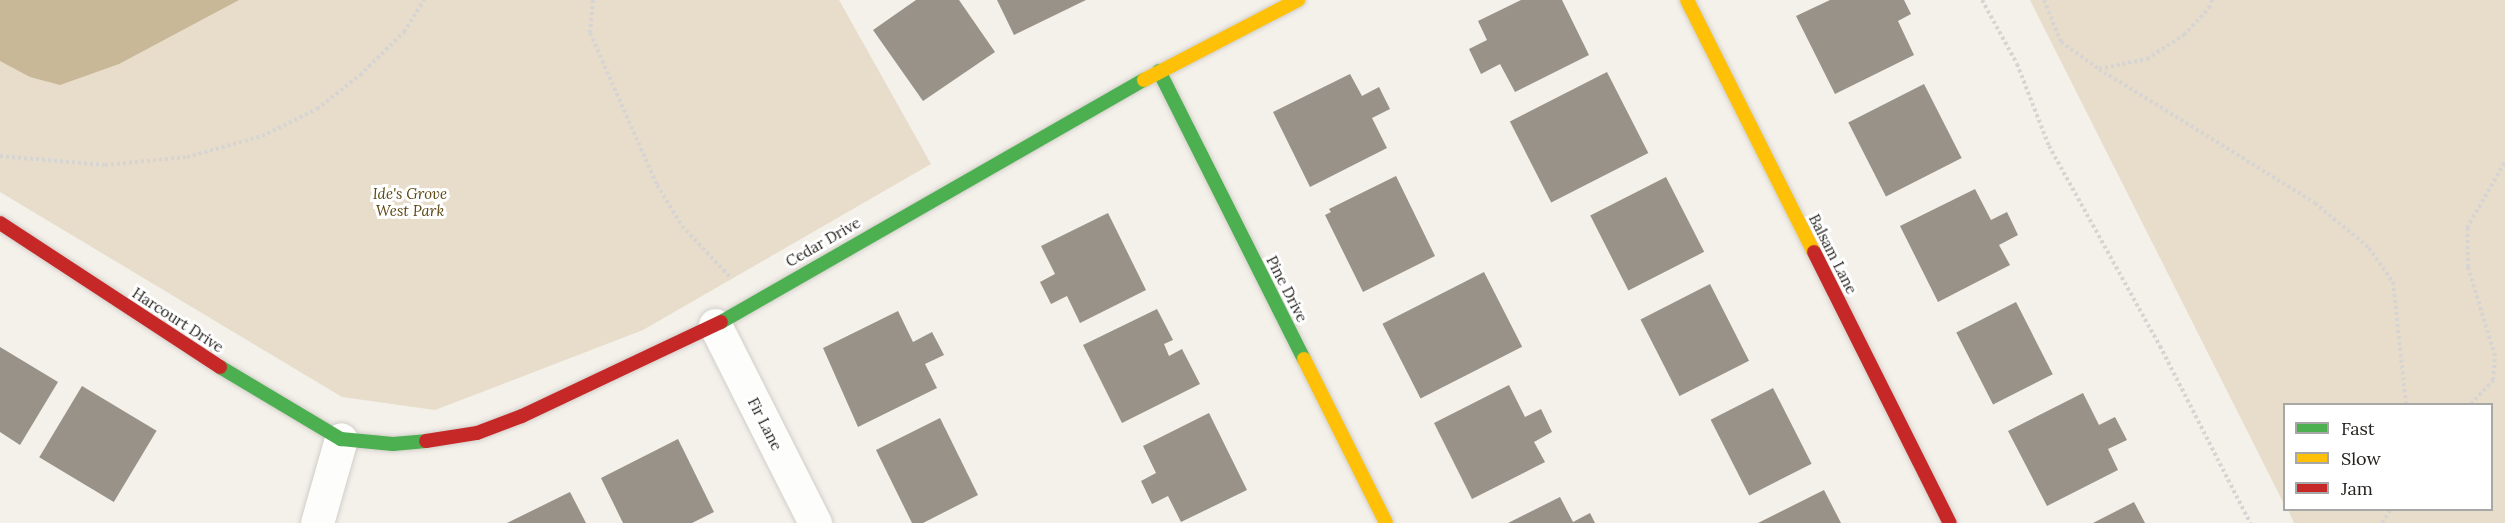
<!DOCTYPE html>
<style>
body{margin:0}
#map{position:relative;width:2505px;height:523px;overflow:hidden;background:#f4f0ea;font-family:Lora,serif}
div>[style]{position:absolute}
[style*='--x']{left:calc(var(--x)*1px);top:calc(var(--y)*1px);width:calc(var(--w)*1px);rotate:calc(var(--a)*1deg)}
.green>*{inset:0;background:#e7ddca}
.water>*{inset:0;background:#c8b898}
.building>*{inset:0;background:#989288;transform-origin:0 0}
.path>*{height:4px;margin-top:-2px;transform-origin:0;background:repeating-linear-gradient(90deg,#d6d5d3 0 3px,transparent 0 6px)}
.roads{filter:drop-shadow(0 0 2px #d1cec9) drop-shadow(0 0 2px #d1cec9)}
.street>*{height:33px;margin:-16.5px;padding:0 16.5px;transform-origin:16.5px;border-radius:16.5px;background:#fdfdfc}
.fast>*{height:14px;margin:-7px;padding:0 7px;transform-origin:7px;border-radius:7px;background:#4caf50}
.slow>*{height:14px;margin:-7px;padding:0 7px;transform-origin:7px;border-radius:7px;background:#ffc107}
.jam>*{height:14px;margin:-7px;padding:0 7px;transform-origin:7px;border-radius:7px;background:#c62828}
span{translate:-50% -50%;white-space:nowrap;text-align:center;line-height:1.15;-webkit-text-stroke:6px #fff;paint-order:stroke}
.park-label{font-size:15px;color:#5d4712;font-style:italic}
.street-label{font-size:15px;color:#24221e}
.legend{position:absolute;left:2283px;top:403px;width:210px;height:108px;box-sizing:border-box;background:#fff;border:2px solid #a7a7a5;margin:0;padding:8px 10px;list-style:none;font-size:18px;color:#24221e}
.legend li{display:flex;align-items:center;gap:12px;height:30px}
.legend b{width:30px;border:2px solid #a7a7a5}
</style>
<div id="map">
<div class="green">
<i style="clip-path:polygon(0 0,839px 0,931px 164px,643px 330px,435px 410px,342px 397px,0 192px)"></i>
<i style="clip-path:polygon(2030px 0,2505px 0,2505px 523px,2294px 523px,2288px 510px,2492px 510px,2492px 404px,2284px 404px,2284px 504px)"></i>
</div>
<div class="water">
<i style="clip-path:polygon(0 0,239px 0,119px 64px,60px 85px,30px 77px,0 61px)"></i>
</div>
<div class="building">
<i style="clip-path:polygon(916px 0,959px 0,995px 52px,923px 101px,873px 30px)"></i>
<i style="clip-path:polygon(997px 0,1086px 0,1014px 35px)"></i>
<i style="clip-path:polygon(1521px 0,1562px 0,1589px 55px,1515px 92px,1500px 64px,1481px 74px,1469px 49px,1487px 40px,1478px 21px)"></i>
<i style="clip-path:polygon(1830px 0,1904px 0,1911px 14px,1898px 21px,1914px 55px,1835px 94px,1796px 16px)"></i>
<i style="left:1607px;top:72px;width:91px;height:109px;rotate:63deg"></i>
<i style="clip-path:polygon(1350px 74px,1362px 96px,1379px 87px,1390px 109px,1372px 118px,1387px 148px,1310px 187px,1273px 112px)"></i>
<i style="left:1924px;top:84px;width:83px;height:85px;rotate:63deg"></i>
<i style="clip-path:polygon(1396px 176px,1435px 256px,1363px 292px,1325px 215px,1331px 212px,1329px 209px)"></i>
<i style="left:1666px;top:177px;width:84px;height:85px;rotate:63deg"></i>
<i style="clip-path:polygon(1975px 189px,1991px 220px,2007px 212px,2018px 235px,1999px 245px,2010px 265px,1938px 302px,1900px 226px)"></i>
<i style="clip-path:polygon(1108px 213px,1146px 290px,1080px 323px,1067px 296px,1051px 304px,1040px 282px,1055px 274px,1041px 246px)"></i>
<i style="left:1484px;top:272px;width:84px;height:114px;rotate:63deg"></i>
<i style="left:1710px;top:284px;width:86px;height:78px;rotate:63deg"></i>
<i style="left:2016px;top:302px;width:81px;height:67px;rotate:63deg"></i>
<i style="clip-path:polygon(1157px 309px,1173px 340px,1164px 344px,1169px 356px,1182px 349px,1200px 384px,1122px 423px,1083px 345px)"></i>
<i style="clip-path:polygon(898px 311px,913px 342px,932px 332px,944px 355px,925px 364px,937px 388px,858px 427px,823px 348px)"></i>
<i style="clip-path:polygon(0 347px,58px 382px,20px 445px,0 432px)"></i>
<i style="clip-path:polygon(1509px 385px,1525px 417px,1541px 409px,1552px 432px,1534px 442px,1545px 462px,1472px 499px,1434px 423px)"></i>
<i style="left:82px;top:386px;width:87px;height:83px;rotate:31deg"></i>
<i style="left:1773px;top:388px;width:85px;height:70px;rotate:63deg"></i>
<i style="clip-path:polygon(2083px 393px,2099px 425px,2115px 417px,2127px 440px,2108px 449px,2118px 470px,2047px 506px,2008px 431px)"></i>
<i style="clip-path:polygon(1209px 413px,1247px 490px,1181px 522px,1168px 496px,1152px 504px,1141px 481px,1156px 473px,1143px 446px)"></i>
<i style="clip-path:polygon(940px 418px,978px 495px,923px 523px,912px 523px,876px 450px)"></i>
<i style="clip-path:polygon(678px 439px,714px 512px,692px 523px,623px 523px,601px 478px)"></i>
<i style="clip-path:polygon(1824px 490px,1841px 523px,1758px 523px)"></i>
<i style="clip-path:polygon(570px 492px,586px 523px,507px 523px)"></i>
<i style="clip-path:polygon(1560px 497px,1573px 522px,1590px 513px,1595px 523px,1508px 523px)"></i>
<i style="clip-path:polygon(2134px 502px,2145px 523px,2093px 523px)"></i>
</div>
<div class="path">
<i style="--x:593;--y:0;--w:33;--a:95"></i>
<i style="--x:590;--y:33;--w:166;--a:66.2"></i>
<i style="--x:657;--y:185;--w:48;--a:58.6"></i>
<i style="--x:682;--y:226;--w:70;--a:46.7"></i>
<i style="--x:1982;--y:0;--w:73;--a:61.3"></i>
<i style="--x:2017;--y:64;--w:88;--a:68.7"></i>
<i style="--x:2049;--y:146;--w:229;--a:61"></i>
<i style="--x:2160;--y:346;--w:199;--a:63"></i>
<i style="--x:2044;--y:0;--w:45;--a:68"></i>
<i style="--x:2061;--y:42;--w:47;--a:35.4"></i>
<i style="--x:2099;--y:69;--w:49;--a:-11.8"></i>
<i style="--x:2147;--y:59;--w:44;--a:-33"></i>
<i style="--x:2184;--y:35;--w:37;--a:-47"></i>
<i style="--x:2209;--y:8;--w:9;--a:-69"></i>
<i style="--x:2099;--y:69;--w:254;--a:31.8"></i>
<i style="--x:2315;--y:203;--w:70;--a:39.8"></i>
<i style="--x:2369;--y:248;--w:42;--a:54.8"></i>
<i style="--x:2393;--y:282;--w:123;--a:83.9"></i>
<i style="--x:0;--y:156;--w:105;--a:4.9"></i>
<i style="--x:105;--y:165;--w:82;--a:-5.6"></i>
<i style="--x:187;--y:157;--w:78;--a:-15.6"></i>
<i style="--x:262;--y:136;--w:61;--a:-26.1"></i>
<i style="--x:317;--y:109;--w:55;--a:-38.3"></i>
<i style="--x:360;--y:75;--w:62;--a:-44.3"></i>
<i style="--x:404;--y:32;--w:38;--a:-58"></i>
<i style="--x:2471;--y:404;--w:33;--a:-47"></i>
<i style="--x:2493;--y:380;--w:24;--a:-85"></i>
<i style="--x:2495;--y:356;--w:93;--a:-106.9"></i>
<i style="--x:2468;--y:267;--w:39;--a:-91"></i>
<i style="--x:2467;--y:228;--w:76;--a:-60.1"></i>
<i style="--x:2382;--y:523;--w:15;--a:-58"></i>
</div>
<div class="roads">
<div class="street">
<i style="--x:715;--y:325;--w:222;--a:63.2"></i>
<i style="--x:317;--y:523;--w:87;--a:-74.1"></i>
</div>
<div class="fast">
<i style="--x:1159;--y:71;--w:322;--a:63.3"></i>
<i style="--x:721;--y:322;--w:487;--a:-29.8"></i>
<i style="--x:220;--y:367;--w:141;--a:30.8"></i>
<i style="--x:341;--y:439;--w:52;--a:5.5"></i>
<i style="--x:393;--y:444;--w:33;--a:-5"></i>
</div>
<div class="slow">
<i style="--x:1687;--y:0;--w:282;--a:63.3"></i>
<i style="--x:1144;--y:80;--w:174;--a:-27.5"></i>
<i style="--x:1304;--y:359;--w:183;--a:63.4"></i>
</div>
<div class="jam">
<i style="--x:0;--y:223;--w:263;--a:33.2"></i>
<i style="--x:1814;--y:252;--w:303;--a:63.4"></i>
<i style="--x:426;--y:441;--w:52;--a:-8.9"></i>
<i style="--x:477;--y:433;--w:48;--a:-20.7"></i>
<i style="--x:522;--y:416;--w:220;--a:-25.3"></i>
</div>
</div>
<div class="park-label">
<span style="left:410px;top:202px">Ide's Grove<br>West Park</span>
</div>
<div class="street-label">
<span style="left:823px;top:242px;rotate:-30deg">Cedar Drive</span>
<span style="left:1833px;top:254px;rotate:63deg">Balsam Lane</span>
<span style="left:1287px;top:289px;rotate:63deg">Pine Drive</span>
<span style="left:178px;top:320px;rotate:33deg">Harcourt Drive</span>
<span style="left:765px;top:424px;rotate:63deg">Fir Lane</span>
</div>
<ul class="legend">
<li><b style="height:8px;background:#4caf50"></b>Fast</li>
<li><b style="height:8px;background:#ffc107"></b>Slow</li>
<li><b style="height:8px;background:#c62828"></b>Jam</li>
</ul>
</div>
